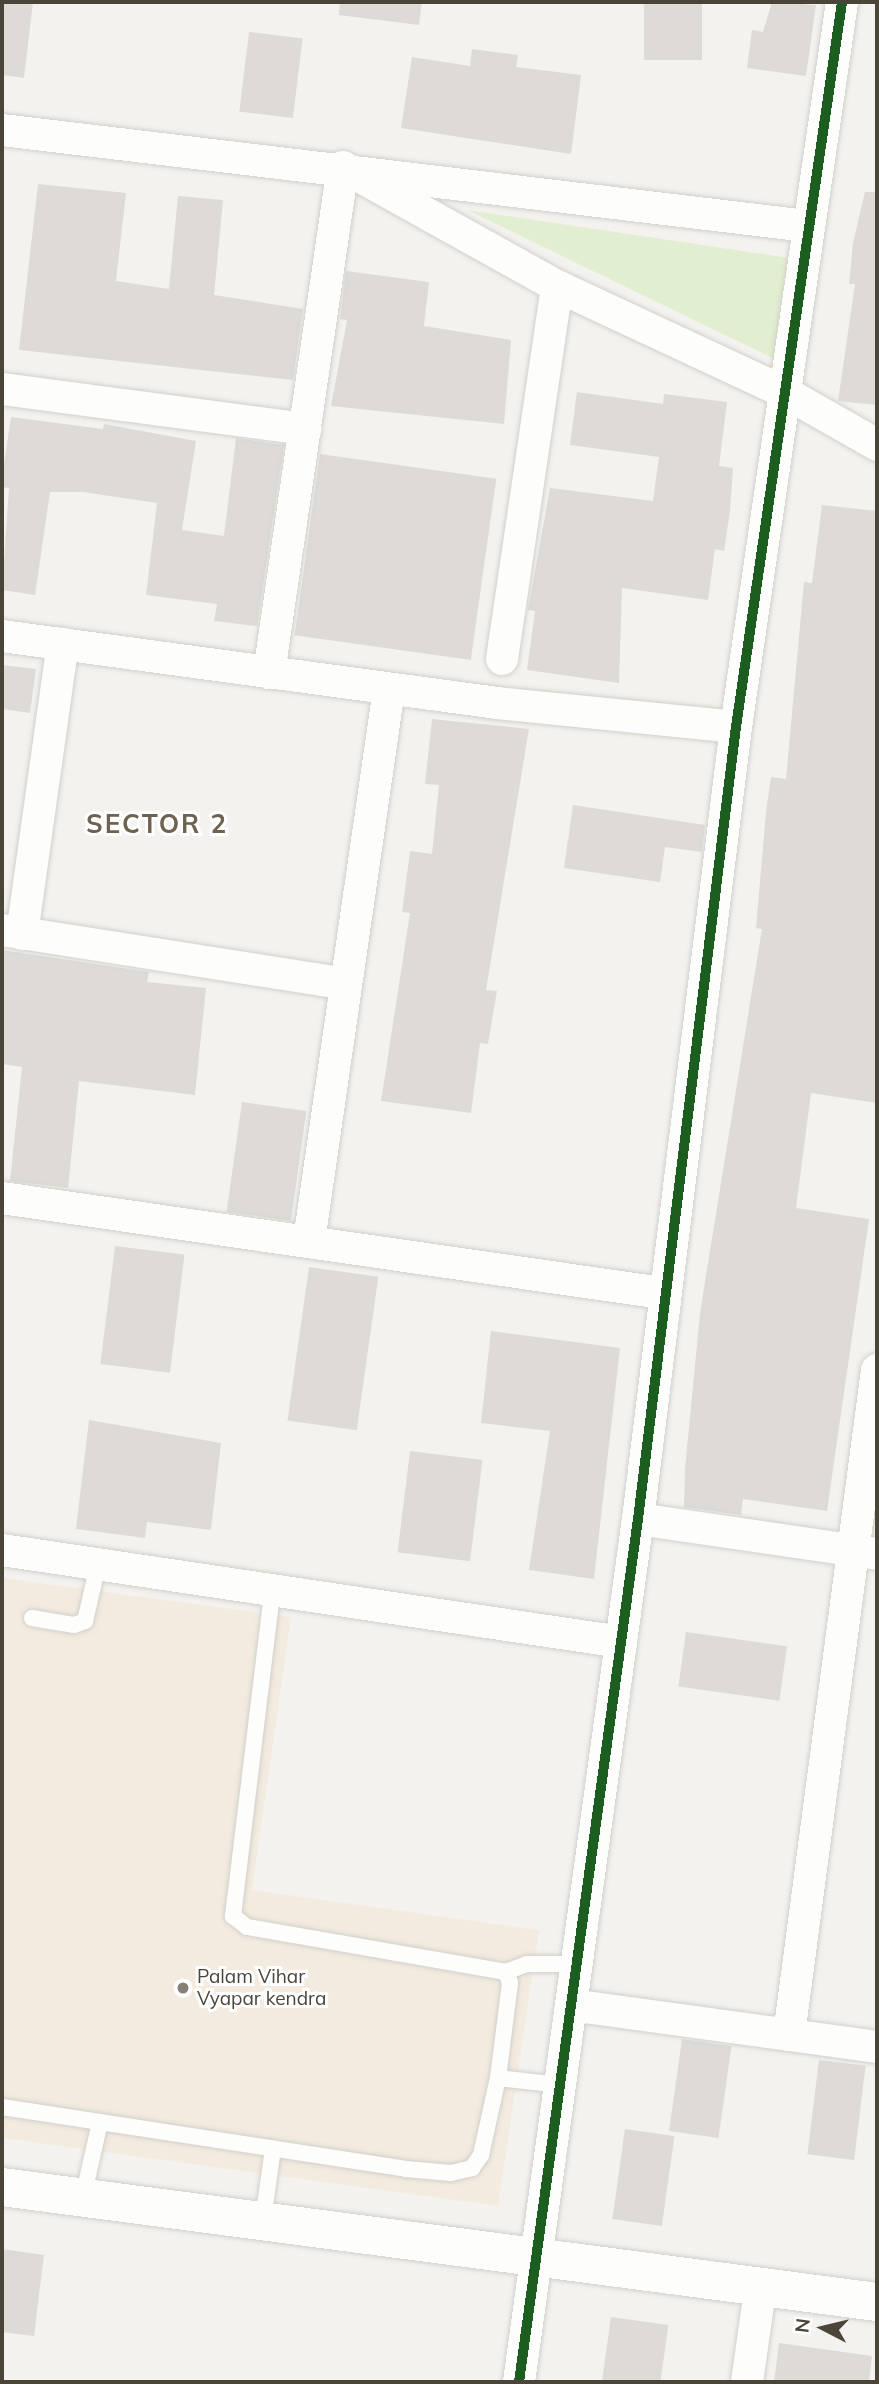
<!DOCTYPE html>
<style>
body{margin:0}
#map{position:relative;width:879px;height:2384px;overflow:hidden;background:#f4f2ee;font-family:Mulish,sans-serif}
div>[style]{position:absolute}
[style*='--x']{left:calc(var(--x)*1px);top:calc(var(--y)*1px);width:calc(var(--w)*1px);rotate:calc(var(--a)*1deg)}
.commercial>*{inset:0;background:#f3ebdf}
.green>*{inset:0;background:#e1eecf}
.building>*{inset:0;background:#dedbd6;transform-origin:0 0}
.roads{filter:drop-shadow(0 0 2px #d2d0cb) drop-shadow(0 0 2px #d2d0cb)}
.service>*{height:16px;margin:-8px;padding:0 8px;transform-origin:8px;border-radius:8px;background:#fdfdfc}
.minor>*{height:32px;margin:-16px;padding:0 16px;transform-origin:16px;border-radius:16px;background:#fdfdfc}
.tertiary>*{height:38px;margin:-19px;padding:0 19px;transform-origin:19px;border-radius:19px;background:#fdfdfc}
.cycleway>*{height:10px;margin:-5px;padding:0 5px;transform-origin:5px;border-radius:5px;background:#1b5e20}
.dots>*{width:19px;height:19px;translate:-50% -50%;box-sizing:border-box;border:4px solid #fff;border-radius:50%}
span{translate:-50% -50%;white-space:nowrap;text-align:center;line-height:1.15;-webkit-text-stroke:6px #fff;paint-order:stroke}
.poi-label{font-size:19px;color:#4b4439}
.left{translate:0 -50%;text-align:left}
.district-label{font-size:26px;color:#6e6250;font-weight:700;letter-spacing:2px}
.frame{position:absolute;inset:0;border:4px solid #4b4439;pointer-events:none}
.north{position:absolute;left:788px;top:2293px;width:70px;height:70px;-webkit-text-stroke:5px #fff;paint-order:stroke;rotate:277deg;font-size:19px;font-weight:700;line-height:28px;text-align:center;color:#4b4439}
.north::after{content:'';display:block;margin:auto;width:24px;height:32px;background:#4b4439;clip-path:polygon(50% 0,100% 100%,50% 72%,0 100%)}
</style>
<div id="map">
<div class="commercial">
<i style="clip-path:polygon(2px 1578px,291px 1617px,252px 1890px,539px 1930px,498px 2206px,2px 2138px)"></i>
</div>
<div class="green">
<i style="clip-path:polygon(467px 210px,803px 260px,787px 365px)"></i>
</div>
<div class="building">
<i style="clip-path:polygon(2px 2px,33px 2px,24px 78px,2px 75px)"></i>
<i style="clip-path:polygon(340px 2px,422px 2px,419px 25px,339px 15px)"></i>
<i style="left:644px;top:2px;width:58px;height:58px"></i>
<i style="clip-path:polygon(772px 2px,816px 5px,806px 76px,747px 68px,752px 30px,763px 32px)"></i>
<i style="left:249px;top:32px;width:54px;height:80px;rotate:7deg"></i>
<i style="clip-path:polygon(472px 49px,518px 55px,516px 67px,581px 75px,571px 154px,401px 128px,412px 57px,470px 66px)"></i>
<i style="clip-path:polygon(38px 184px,126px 193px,116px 281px,169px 289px,178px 196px,223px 200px,214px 295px,303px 309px,293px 380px,19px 350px)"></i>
<i style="clip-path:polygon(865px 192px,877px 192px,877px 405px,838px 401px,855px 284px,849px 284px,853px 243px)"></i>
<i style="clip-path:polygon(346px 271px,429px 282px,424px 326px,511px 340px,504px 424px,331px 406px,347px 320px,340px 319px)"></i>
<i style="clip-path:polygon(577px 392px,663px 404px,664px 394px,727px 402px,719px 466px,733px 468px,730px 511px,724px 551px,715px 549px,708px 600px,622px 588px,619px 683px,527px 670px,535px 611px,528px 610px,550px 488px,653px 501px,659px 457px,570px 445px)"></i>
<i style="clip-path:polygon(11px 417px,103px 429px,104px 424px,196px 441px,182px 530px,224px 536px,236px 438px,284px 445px,257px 626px,214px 621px,217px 604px,146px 595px,157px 503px,83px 492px,50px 492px,35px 595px,2px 590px,9px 488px,2px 487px,2px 477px)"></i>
<i style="left:320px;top:454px;width:178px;height:183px;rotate:8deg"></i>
<i style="clip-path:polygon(822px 505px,877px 511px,877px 1103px,811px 1093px,796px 1208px,869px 1219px,827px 1511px,743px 1499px,741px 1515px,684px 1507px,685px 1469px,700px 1313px,762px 929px,756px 928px,766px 812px,771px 777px,786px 779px,804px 582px,812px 583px)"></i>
<i style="clip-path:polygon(2px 665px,36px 669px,30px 713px,2px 709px)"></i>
<i style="clip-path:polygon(432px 719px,529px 729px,486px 990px,497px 991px,488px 1044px,480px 1043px,471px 1113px,381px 1101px,410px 913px,402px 912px,410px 851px,432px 854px,439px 785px,425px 784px)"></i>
<i style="clip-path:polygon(573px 805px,705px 825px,702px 852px,665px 847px,660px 882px,564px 868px)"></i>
<i style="clip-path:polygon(2px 950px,149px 972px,147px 982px,206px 988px,195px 1095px,79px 1081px,68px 1188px,10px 1181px,22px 1067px,2px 1064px)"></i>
<i style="left:242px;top:1102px;width:65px;height:111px;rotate:8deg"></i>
<i style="left:115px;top:1246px;width:70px;height:119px;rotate:7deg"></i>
<i style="left:309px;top:1267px;width:70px;height:155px;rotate:8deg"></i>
<i style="clip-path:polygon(491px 1331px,620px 1348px,594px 1579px,529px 1570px,550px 1431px,481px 1423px)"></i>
<i style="clip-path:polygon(89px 1420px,221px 1443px,211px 1530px,147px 1522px,145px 1538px,76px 1529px)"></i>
<i style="left:410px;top:1451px;width:73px;height:102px;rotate:7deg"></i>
<i style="left:686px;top:1632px;width:102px;height:55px;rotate:8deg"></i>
<i style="left:682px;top:2039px;width:50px;height:93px;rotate:8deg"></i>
<i style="left:819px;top:2060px;width:47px;height:95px;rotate:7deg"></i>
<i style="left:625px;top:2129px;width:50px;height:91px;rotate:8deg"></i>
<i style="clip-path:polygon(2px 2249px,44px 2255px,34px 2336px,2px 2332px)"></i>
<i style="left:611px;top:2317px;width:58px;height:66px;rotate:8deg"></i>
<i style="clip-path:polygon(779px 2343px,872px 2356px,869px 2382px,774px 2382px)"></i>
</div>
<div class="roads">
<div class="service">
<i style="--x:32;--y:1618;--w:43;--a:9.5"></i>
<i style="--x:74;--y:1625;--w:12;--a:-20"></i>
<i style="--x:85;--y:1621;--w:57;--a:-76.9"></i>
<i style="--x:506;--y:1972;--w:22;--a:-21"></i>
<i style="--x:527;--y:1964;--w:47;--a:0"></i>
<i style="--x:498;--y:2078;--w:61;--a:6.5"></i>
<i style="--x:2;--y:2107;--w:409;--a:8.7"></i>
<i style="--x:406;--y:2169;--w:45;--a:5.1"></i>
<i style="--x:451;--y:2173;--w:22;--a:-13"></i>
<i style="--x:472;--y:2168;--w:16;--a:-55"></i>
<i style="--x:481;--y:2155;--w:79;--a:-77.6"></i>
<i style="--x:498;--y:2078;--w:96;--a:-82.8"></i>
<i style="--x:510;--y:1983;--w:12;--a:-110"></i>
<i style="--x:506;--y:1972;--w:263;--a:-170.1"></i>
<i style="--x:247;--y:1927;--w:18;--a:-142"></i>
<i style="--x:233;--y:1916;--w:326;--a:-83.1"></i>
<i style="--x:83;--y:2197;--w:77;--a:-77.2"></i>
<i style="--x:263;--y:2220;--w:72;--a:-82"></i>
</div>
<div class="minor">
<i style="--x:2;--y:130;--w:811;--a:6.8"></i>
<i style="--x:2;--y:389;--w:306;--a:7.5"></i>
<i style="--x:2;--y:636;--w:499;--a:7.7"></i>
<i style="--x:496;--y:703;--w:241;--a:5.7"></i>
<i style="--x:502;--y:659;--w:377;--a:-81.6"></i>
<i style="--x:269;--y:673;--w:511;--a:-81.68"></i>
<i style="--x:343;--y:167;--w:245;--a:29.1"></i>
<i style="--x:557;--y:286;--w:253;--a:25"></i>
<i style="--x:786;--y:393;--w:105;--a:29.7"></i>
<i style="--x:2;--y:930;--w:348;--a:8.9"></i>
<i style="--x:22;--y:934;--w:293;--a:-82"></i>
<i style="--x:2;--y:1198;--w:667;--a:8.19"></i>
<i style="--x:309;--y:1241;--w:558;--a:-81.75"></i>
<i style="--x:638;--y:1519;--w:242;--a:8.3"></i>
<i style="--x:2;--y:1550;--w:626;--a:8.45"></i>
<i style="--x:571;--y:2005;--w:309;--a:7.8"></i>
<i style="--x:789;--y:2035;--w:671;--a:-82.46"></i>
<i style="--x:519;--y:2382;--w:871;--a:-82.15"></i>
<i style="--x:638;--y:1519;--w:798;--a:-82.95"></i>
<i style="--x:736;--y:727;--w:733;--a:-81.68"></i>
<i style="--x:747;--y:2382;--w:99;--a:-81.9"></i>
</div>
<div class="tertiary">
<i style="--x:2;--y:2187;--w:883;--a:7.49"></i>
</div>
</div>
<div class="cycleway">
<i style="--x:519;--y:2382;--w:871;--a:-82.15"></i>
<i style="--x:638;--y:1519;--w:798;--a:-82.95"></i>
<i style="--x:736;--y:727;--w:733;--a:-81.68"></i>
</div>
<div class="dots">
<i style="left:183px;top:1988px;background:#868178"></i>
</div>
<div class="poi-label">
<span class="left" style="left:197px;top:1988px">Palam Vihar<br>Vyapar kendra</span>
</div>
<div class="district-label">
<span style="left:157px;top:824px">SECTOR 2</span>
</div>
<div class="frame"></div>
<div class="north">N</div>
</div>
